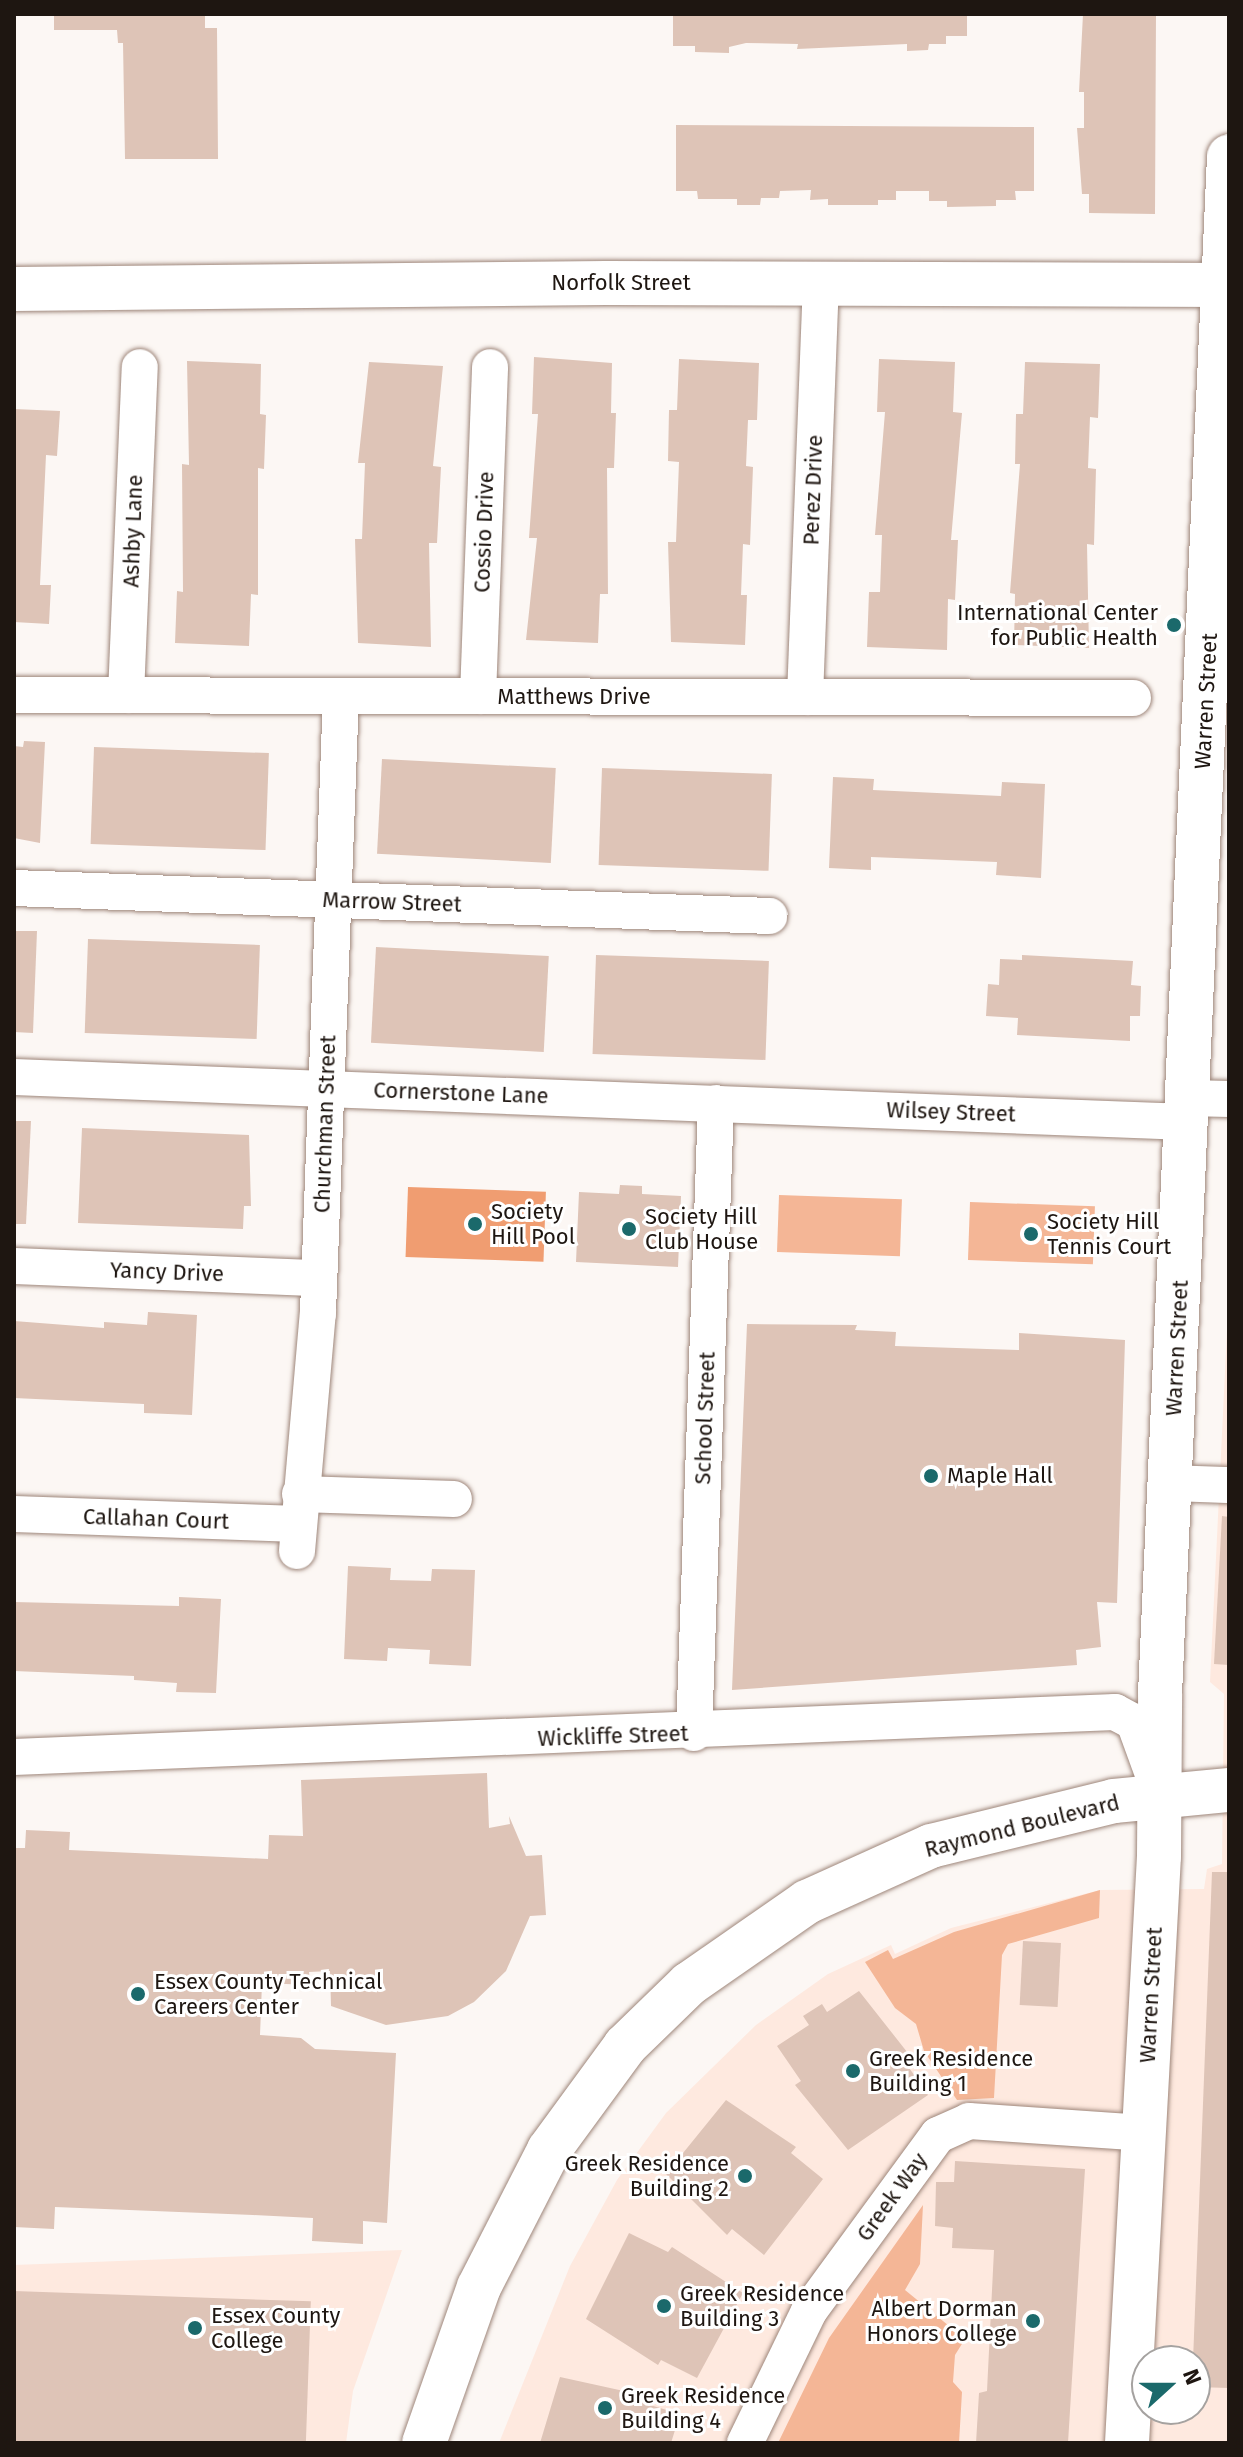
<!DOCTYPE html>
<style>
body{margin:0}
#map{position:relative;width:1243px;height:2457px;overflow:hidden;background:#fcf7f4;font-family:"Fira Sans",sans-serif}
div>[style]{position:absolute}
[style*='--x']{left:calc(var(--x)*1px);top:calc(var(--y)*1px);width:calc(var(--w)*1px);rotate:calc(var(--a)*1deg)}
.built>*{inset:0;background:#fee9df}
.green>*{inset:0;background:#f4b696;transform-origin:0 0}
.water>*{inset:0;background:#f09d71;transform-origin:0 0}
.building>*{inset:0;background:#dec4b7;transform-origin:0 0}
.roads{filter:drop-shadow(0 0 2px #9e867a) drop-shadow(0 0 2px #9e867a)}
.minor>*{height:36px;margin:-18px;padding:0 18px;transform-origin:18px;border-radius:18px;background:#fff}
.major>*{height:44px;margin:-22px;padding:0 22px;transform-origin:22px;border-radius:22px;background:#fff}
.dots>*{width:22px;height:22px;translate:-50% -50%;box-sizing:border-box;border:4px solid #fff;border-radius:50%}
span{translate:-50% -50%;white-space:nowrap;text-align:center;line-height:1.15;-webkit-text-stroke:6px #fff;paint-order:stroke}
.street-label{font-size:22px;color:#1e1611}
.poi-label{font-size:22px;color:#1e1611}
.right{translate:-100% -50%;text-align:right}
.left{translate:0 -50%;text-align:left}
.frame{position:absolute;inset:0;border:16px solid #1e1611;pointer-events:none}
.north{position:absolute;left:1131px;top:2345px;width:80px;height:80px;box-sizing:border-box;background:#fff;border:2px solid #a5a2a0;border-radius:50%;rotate:69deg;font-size:22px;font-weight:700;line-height:32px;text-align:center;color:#1e1611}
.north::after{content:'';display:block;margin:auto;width:28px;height:36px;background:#1b696b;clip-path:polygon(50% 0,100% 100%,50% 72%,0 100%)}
</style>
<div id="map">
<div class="built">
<i style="clip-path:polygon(evenodd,1229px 1289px,1229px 2443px,499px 2443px,570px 2266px,617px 2180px,666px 2113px,756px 2025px,828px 1974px,891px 1945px,895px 1954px,951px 1928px,1100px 1890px,1204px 1889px,1207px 1869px,1222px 1864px,1224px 1694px,1210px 1682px,1229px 1289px,1147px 2361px,1195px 2361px,1195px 2409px,1147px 2409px,1147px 2361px)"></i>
<i style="clip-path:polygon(402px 2250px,353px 2391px,346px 2443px,14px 2443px,14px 2265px)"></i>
</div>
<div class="green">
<i style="left:779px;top:1195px;width:123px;height:57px;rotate:2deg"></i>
<i style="left:970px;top:1202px;width:125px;height:58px;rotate:2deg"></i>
<i style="clip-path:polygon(1100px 1890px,1099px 1918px,1008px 1944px,1002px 1955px,994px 2098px,957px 2100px,924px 2051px,916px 2024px,895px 2008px,865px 1962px,888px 1950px,893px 1959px,954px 1932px)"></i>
<i style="clip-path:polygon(923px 2205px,920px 2264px,905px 2290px,965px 2339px,955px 2355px,953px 2382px,962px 2392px,959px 2443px,778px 2443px,829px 2338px)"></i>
</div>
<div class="water">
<i style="left:408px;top:1187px;width:138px;height:70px;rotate:2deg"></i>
</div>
<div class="building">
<i style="clip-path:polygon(54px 14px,205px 14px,205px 28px,217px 28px,218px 159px,125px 159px,123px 43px,118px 43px,117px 30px,54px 30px)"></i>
<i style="clip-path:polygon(673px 14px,967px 14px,967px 36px,946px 36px,946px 44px,929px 44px,928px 50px,907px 51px,907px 44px,797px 49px,798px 44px,746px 43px,729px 47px,729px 53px,695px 52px,695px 46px,673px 46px)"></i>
<i style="clip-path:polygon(1083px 14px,1156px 14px,1155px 214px,1089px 213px,1089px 194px,1082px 194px,1077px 128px,1084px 128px,1084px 92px,1079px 92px)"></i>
<i style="clip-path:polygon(676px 125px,1034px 127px,1034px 191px,1015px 191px,1016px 200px,996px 200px,996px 206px,947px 207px,947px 201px,929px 201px,929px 191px,896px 191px,896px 200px,878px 200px,878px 205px,828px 205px,828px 199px,810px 200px,811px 190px,780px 191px,779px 198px,761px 198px,760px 205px,737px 205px,737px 199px,698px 199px,697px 191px,676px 191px)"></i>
<i style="clip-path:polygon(534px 357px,612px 363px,611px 413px,616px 413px,614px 468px,607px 468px,608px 594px,600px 594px,598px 643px,526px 640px,537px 538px,529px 538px,538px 414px,532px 414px)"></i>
<i style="clip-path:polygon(679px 359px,759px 363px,757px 420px,748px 420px,746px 466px,753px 467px,750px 545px,743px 544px,741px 595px,747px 595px,745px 645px,671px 642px,668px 542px,676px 542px,679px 462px,668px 461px,669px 410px,677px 410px)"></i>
<i style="clip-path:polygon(879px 359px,955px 362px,953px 412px,962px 413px,951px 540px,958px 540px,955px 600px,948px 599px,947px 650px,867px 647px,869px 592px,880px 592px,882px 535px,875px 535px,885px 412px,877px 412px)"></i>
<i style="clip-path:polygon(187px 361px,261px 364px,260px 414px,266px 415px,264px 469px,258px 468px,258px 595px,251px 594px,249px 646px,175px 643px,177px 591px,183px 592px,182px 464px,189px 465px)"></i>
<i style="clip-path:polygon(369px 362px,443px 366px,433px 466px,441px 467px,437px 543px,429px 543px,431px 647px,358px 643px,355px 539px,362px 539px,365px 463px,358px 463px)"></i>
<i style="clip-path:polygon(1025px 362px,1100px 364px,1098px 418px,1090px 417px,1088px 468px,1096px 469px,1094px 545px,1087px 544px,1089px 648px,1014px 645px,1015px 594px,1010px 593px,1020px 464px,1015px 464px,1016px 414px,1023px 414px)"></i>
<i style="clip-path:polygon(14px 409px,60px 411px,57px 456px,46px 455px,40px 585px,51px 585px,49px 624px,14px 622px)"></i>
<i style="clip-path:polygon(24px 741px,45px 742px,40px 843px,14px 838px,14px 746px,23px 747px)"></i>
<i style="left:94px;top:747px;width:175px;height:97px;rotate:2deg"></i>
<i style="left:382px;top:759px;width:174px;height:95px;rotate:3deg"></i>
<i style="left:602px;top:768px;width:170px;height:97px;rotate:2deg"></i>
<i style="clip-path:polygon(833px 777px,874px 779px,873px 790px,1001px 796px,1002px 782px,1045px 784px,1041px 878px,996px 875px,997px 862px,871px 857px,871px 870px,829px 868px)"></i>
<i style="clip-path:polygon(15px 931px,37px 931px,33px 1033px,14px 1032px)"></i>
<i style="left:88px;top:939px;width:172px;height:94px;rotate:2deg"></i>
<i style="left:376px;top:947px;width:173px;height:96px;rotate:3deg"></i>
<i style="left:596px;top:955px;width:173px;height:99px;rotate:2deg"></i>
<i style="clip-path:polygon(1022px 955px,1133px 961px,1131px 985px,1141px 986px,1140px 1016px,1130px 1016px,1130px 1041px,1017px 1035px,1018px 1018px,986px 1016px,988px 984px,999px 985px,1000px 959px,1022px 960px)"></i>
<i style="clip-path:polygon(14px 1121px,31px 1121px,26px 1224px,14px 1224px)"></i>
<i style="clip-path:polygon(82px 1128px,249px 1135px,251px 1206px,244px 1206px,243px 1229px,78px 1223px)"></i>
<i style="clip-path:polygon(620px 1185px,642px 1186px,642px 1194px,681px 1196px,678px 1267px,576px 1262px,579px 1192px,619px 1194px)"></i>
<i style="clip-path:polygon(148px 1312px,197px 1315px,192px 1415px,144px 1413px,144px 1404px,14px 1398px,14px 1321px,104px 1328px,104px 1322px,147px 1325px)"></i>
<i style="clip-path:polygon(747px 1324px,857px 1325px,855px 1330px,896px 1332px,895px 1346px,1019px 1350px,1019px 1333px,1125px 1340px,1117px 1603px,1097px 1602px,1101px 1647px,1076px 1650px,1077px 1665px,732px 1690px)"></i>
<i style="clip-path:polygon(1222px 1516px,1229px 1517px,1229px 1665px,1214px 1664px)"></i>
<i style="clip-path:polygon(348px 1566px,391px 1568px,390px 1580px,431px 1581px,432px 1569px,475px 1570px,471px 1666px,429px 1664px,430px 1650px,388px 1648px,387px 1661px,344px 1659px)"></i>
<i style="clip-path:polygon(179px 1597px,221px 1599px,216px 1693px,176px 1692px,177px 1683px,134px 1680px,134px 1676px,14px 1671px,14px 1602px,179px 1606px)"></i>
<i style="clip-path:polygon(487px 1773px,489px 1828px,510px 1824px,509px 1816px,526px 1856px,542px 1855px,546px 1915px,530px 1916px,506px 1971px,474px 2002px,448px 2016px,386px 2025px,331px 2006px,330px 1971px,309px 1972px,310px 1985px,262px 1983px,260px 2035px,301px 2038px,315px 2049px,396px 2053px,387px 2223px,363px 2221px,363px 2244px,312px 2241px,313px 2218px,253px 2215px,55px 2207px,54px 2229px,14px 2227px,14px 1848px,25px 1848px,26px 1830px,70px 1832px,69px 1850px,268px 1859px,269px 1835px,303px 1836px,301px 1780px)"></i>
<i style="clip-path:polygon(1212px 1872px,1229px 1872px,1229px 2388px,1195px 2387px,1193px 2361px)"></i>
<i style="left:1023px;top:1941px;width:38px;height:64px;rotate:3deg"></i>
<i style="clip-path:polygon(859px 1991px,911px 2057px,905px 2062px,928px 2095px,848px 2150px,795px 2085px,801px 2081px,777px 2046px,809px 2025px,803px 2016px,822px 2004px,827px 2012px)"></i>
<i style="clip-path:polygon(726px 2100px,796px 2147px,791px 2153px,823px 2179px,764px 2255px,732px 2229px,727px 2235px,666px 2174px)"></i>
<i style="clip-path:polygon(955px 2161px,1085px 2169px,1068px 2443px,976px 2443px,979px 2393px,987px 2391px,994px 2250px,952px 2248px,953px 2228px,935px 2226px,936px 2182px,954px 2182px)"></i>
<i style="clip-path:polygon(629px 2233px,668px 2252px,672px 2247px,743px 2293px,697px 2378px,661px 2360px,658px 2365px,586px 2319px)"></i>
<i style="left:14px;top:2291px;width:297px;height:152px;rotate:2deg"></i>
<i style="clip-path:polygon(560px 2377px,642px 2395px,640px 2402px,680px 2414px,671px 2443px,540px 2443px)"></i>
</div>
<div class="roads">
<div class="minor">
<i style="--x:14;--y:695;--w:1119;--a:0.15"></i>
<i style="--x:126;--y:695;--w:328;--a:-87.6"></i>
<i style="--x:478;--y:696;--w:329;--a:-87.9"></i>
<i style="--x:805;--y:697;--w:414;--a:-87.8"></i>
<i style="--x:14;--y:888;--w:756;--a:2.12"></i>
<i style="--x:14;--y:1077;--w:1174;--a:2.2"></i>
<i style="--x:1188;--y:1098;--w:41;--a:1.4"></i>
<i style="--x:14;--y:1266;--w:305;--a:2.3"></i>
<i style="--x:1171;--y:1483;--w:58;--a:2"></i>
<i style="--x:300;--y:1494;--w:154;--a:1.9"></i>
<i style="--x:14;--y:1514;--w:284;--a:2"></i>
<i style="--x:297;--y:1551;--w:239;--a:-85"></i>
<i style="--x:318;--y:1313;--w:617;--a:-87.87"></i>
<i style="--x:694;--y:1733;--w:630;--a:-88"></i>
<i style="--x:14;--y:1757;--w:1102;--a:-2.34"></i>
<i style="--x:1115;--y:1712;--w:21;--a:28"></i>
<i style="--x:1134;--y:1722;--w:59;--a:70"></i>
<i style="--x:745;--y:2443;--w:147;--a:-64.1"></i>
<i style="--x:809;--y:2311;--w:218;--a:-53.8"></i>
<i style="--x:938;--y:2135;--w:34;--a:-24"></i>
<i style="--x:969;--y:2121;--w:175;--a:3.9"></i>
</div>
<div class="major">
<i style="--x:14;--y:289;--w:592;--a:-0.58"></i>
<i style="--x:606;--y:283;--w:623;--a:0.18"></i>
<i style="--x:424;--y:2443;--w:165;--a:-70.6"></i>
<i style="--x:479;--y:2287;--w:154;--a:-62.9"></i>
<i style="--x:549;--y:2150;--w:129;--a:-53.8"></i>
<i style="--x:625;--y:2046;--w:89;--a:-44.1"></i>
<i style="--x:689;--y:1984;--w:144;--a:-34.8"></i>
<i style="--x:807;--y:1902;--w:136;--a:-24.3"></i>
<i style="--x:931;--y:1846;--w:188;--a:-13.8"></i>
<i style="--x:1114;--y:1801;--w:116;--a:-5.5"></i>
<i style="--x:1127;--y:2443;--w:588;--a:-86.88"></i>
<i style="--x:1159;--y:1856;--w:162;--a:-89.6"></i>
<i style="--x:1160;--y:1694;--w:1539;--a:-87.43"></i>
</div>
</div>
<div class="dots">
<i style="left:1174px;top:625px;background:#1b696b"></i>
<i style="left:475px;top:1224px;background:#1b696b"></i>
<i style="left:629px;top:1229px;background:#1b696b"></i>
<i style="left:1031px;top:1234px;background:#1b696b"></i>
<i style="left:931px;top:1476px;background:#1b696b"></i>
<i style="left:138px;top:1994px;background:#1b696b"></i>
<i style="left:853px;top:2071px;background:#1b696b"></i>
<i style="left:745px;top:2176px;background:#1b696b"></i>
<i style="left:664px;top:2306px;background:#1b696b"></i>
<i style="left:1033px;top:2321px;background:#1b696b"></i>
<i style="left:195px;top:2328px;background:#1b696b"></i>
<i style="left:605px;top:2408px;background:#1b696b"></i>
</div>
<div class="street-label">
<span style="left:621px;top:283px">Norfolk Street</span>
<span style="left:813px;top:490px;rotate:-88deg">Perez Drive</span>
<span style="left:133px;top:531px;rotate:-88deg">Ashby Lane</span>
<span style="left:484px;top:532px;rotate:-88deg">Cossio Drive</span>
<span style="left:574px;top:697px">Matthews Drive</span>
<span style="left:1206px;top:701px;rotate:-87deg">Warren Street</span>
<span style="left:392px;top:902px;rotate:2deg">Marrow Street</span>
<span style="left:461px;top:1093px;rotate:2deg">Cornerstone Lane</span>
<span style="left:951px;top:1112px;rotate:2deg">Wilsey Street</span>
<span style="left:325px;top:1124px;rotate:-88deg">Churchman Street</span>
<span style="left:167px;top:1272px;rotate:2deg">Yancy Drive</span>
<span style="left:1177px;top:1348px;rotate:-87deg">Warren Street</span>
<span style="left:705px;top:1418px;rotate:-88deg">School Street</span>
<span style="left:156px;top:1519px;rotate:2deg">Callahan Court</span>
<span style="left:613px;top:1736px;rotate:-2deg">Wickliffe Street</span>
<span style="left:1022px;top:1826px;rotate:-14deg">Raymond Boulevard</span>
<span style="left:1151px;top:1995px;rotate:-87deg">Warren Street</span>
<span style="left:892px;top:2197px;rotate:-54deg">Greek Way</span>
</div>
<div class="poi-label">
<span class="right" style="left:1158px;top:625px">International Center<br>for Public Health</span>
<span class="left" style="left:491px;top:1224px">Society<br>Hill Pool</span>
<span class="left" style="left:645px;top:1229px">Society Hill<br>Club House</span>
<span class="left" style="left:1047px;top:1234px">Society Hill<br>Tennis Court</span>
<span class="left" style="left:947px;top:1476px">Maple Hall</span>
<span class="left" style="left:154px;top:1994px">Essex County Technical<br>Careers Center</span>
<span class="left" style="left:869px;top:2071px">Greek Residence<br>Building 1</span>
<span class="right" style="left:729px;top:2176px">Greek Residence<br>Building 2</span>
<span class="left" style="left:680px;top:2306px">Greek Residence<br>Building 3</span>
<span class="right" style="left:1017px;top:2321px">Albert Dorman<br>Honors College</span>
<span class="left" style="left:211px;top:2328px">Essex County<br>College</span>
<span class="left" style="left:621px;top:2408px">Greek Residence<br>Building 4</span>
</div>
<div class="frame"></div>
<div class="north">N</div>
</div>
